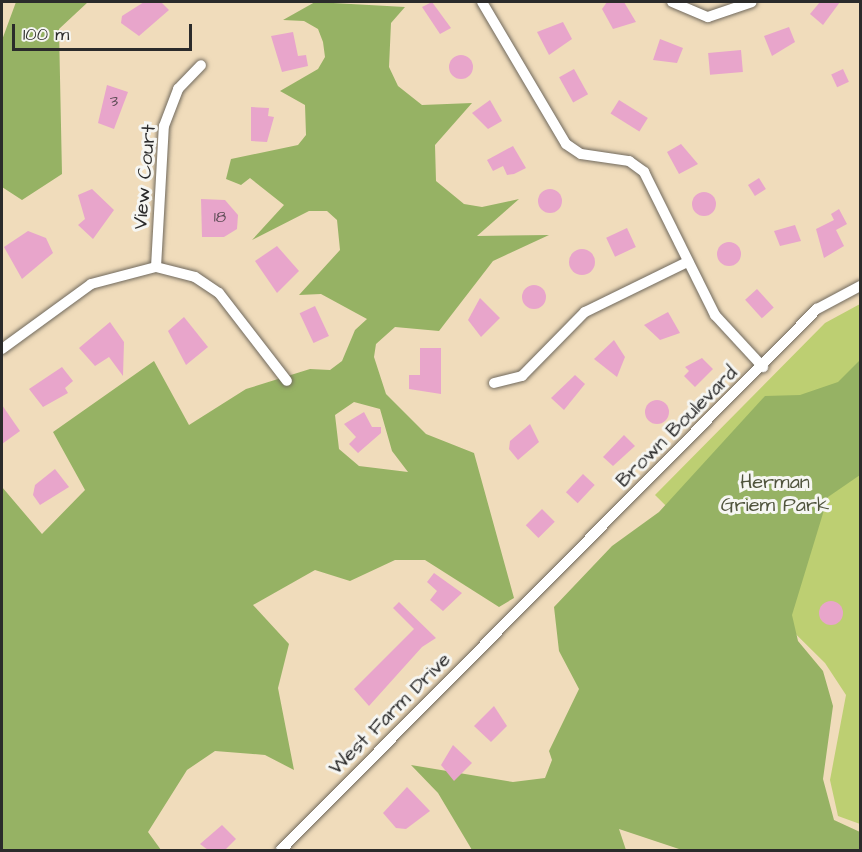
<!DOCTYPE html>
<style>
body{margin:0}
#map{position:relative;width:862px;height:852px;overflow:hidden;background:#f0dcbb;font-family:"Architects Daughter",sans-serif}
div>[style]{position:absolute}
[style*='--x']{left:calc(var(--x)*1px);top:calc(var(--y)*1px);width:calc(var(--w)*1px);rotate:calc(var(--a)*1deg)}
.green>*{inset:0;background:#bdcf72}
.forest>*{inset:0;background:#96b264}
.building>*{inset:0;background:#e8a5cb;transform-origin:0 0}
.round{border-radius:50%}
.roads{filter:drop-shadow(0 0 2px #70695d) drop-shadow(0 0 2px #70695d)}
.street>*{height:10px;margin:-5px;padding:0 5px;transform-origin:5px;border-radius:5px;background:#fff}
span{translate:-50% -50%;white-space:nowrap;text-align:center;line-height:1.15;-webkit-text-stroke:6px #f6f6f2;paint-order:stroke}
.number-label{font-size:16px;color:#5a4a53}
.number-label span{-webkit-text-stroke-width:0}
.street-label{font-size:20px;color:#2b2b2b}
.park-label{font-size:20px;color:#50543d}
.frame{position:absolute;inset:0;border:3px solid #2b2b2b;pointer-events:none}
.scale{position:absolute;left:12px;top:24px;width:180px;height:27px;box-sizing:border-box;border:3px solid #2b2b2b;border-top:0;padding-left:8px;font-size:18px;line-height:21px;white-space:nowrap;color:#2b2b2b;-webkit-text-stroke:4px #f6f6f2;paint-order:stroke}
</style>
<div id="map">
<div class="green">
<i style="clip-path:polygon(860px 304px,860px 824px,838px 816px,830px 780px,846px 695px,825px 663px,655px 495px,825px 323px)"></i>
</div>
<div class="forest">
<i style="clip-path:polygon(16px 2px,88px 2px,59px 29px,62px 174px,22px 200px,2px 187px,2px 40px)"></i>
<i style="clip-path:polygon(evenodd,315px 2px,405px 7px,391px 23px,389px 67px,398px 86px,422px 105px,472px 103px,435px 145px,436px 181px,464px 204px,482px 207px,519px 199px,477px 236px,549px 235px,493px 261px,439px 331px,395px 327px,376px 344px,374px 357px,386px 394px,426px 434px,474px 453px,514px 598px,499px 607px,425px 560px,395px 560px,350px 581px,315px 570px,253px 605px,289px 644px,278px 688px,294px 770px,265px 755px,215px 751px,187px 770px,148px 832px,161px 850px,2px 850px,2px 487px,42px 534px,85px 490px,53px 432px,154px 361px,189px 425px,246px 389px,310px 369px,330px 370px,342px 361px,355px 330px,367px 319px,321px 294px,299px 295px,340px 250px,337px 220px,327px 211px,309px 211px,252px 240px,284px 205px,250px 178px,241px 185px,226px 179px,231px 159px,298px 145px,306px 135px,305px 105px,280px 91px,318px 69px,325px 57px,323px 42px,318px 29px,304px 21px,283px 20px,315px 2px,354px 402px,380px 409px,392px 451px,408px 472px,359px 466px,339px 449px,335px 415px,354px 402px)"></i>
<i style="clip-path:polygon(860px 360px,860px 475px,828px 497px,792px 615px,798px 641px,823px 671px,833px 706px,823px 779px,834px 820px,860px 832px,860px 850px,682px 850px,619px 829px,626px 850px,472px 850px,438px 793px,411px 765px,513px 782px,545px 778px,552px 760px,549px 751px,579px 689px,559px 651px,554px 607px,612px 546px,659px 512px,765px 396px,800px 395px,838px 382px)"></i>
</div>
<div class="building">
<i style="clip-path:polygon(144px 2px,161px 2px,169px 10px,139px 36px,121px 23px,122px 16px)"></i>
<i style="clip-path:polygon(432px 2px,451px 28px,440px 34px,422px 7px)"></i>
<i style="clip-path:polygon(607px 2px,624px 2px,636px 22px,613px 29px,602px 9px)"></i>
<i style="clip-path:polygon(820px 2px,840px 2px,823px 25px,810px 14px)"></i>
<i style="clip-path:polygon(563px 22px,572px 39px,549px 55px,537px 32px)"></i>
<i style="clip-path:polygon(789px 27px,795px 42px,772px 56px,764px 36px)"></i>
<i style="clip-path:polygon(293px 32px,298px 56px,306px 55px,308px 66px,282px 72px,271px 36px)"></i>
<i style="clip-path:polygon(660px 39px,683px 48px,677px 63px,653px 60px)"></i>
<i style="left:741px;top:50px;width:22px;height:33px;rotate:85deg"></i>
<i class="round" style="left:449px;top:55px;width:24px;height:24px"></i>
<i style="left:574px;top:69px;width:29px;height:17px;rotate:61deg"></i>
<i style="left:843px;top:69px;width:14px;height:13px;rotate:65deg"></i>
<i style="clip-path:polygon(107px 85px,128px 92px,114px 129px,98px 123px)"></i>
<i style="clip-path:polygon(490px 100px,502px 121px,488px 129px,472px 113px)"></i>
<i style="left:619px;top:100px;width:34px;height:16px;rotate:32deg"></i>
<i style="clip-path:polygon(251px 107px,269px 108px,268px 116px,274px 117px,267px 142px,251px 141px)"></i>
<i style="clip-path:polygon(681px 144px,698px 164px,679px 174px,667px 152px)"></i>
<i style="clip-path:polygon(513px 146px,526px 168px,514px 174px,507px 175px,503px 166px,493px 171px,487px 160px)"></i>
<i style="left:759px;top:178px;width:13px;height:13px;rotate:58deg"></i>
<i class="round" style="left:538px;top:189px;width:24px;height:24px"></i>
<i style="clip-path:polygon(92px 189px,114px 210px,93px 239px,78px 225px,85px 219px,78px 195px)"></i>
<i class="round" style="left:692px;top:192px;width:24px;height:24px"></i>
<i style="clip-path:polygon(201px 199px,225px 200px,238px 215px,237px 229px,224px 237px,202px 237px)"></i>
<i style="clip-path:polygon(839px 209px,847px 224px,836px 230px,844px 246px,824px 258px,816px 229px,834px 220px,831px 214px)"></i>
<i style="clip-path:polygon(795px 225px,801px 241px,780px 246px,774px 231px)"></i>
<i style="left:627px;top:228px;width:21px;height:23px;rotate:65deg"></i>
<i style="clip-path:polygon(28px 231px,46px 238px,53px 253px,22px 279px,4px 247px)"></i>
<i class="round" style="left:717px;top:242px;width:24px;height:24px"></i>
<i style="clip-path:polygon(277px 246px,299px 271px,277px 293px,255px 261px)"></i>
<i class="round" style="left:569px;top:249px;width:26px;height:26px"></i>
<i class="round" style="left:522px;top:285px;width:24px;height:24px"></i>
<i style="left:757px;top:289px;width:25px;height:16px;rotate:48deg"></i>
<i style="clip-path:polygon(480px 298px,500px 318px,481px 337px,468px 320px)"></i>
<i style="left:315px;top:306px;width:33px;height:17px;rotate:65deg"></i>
<i style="clip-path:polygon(668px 312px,680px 333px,660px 340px,644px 325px)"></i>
<i style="clip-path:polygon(184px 317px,208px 347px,186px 365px,168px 331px)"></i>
<i style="clip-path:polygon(110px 322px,124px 342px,123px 376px,109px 357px,95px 366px,79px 348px)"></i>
<i style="clip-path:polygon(614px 340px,625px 357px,617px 377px,594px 359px)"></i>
<i style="clip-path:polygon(420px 348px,441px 348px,441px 394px,409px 389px,409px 375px,420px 375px)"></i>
<i style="clip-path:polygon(702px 358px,713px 369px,695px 387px,684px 376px,689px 371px,685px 367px)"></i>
<i style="clip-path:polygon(62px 367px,73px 381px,65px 388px,68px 393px,43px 407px,29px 389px)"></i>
<i style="clip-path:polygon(575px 375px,585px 384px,564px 410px,551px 398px)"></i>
<i class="round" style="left:645px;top:400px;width:24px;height:24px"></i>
<i style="clip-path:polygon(2px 405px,20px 431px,2px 444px)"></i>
<i style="clip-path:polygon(364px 412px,372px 427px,381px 427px,381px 433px,358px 453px,349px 444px,356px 437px,344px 424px)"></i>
<i style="clip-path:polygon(530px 424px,539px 442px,518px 460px,509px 449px,510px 441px)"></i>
<i style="clip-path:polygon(624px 435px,635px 446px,613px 466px,603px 457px)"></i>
<i style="clip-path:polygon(55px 469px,69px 487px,40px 505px,33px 495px,35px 485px)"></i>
<i style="left:583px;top:474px;width:16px;height:25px;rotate:43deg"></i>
<i style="left:542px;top:509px;width:18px;height:23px;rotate:45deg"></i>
<i style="clip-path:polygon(434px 573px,462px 593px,443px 611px,430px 600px,437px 591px,427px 582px)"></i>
<i class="round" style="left:819px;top:601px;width:24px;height:24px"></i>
<i style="clip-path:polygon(399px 602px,436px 638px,422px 647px,369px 706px,354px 689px,414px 629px,393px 608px)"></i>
<i style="clip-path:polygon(494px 706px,507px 726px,491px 742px,474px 726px)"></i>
<i style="clip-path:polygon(453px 745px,472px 763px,454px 781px,441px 765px)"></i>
<i style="clip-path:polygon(407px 787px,430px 811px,406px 829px,396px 828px,383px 813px)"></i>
<i style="clip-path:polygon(222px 825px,236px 839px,225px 850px,208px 850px,200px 844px)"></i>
</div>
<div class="roads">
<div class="street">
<i style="--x:482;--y:2;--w:165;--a:59.4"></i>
<i style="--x:566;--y:144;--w:18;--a:34"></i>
<i style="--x:581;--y:154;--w:49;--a:8.3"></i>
<i style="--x:629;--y:161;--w:19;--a:36"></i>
<i style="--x:644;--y:172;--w:160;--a:63.6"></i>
<i style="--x:715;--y:315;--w:71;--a:47.3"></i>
<i style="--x:672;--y:2;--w:39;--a:23"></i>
<i style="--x:708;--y:17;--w:46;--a:-18.8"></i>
<i style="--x:156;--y:267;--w:141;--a:-86.8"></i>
<i style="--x:164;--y:126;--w:40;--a:-69"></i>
<i style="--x:178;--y:89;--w:33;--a:-46"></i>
<i style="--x:2;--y:349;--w:110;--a:-36.1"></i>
<i style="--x:91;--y:284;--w:67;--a:-14.7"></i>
<i style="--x:156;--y:267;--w:40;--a:14.4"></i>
<i style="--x:195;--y:277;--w:29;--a:34"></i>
<i style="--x:219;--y:293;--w:111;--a:52.3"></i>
<i style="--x:494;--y:383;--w:29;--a:-14"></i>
<i style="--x:522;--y:376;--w:90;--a:-45.5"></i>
<i style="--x:585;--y:312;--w:114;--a:-26.1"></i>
<i style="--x:281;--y:850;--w:762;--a:-45.27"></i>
<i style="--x:817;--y:309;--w:49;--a:-28.1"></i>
</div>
</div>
<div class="number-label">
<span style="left:114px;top:101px">3</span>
<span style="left:220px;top:217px">18</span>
</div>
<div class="street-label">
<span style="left:145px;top:177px;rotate:-85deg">View Court</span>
<span style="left:677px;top:427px;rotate:-45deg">Brown Boulevard</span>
<span style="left:390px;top:714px;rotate:-45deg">West Farm Drive</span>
</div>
<div class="park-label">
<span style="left:775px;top:494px">Herman<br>Griem Park</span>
</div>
<div class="frame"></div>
<div class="scale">100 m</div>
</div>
